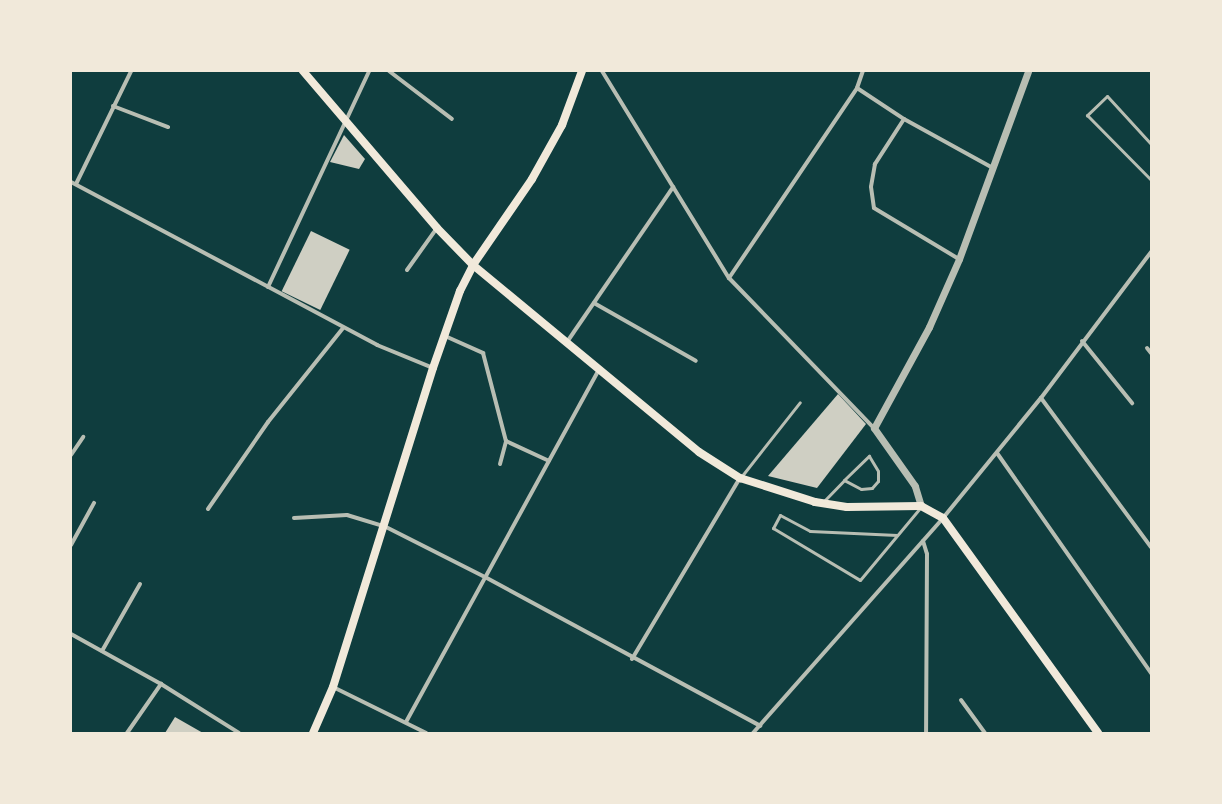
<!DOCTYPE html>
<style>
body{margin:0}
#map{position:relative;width:1222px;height:804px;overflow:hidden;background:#0f3d3e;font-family:"Noto Sans",sans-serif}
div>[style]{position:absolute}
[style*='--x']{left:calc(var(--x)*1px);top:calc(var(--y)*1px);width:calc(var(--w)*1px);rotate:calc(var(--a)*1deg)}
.building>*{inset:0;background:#cfcfc3;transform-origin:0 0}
.service>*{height:3px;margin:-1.5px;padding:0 1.5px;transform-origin:1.5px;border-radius:1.5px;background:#b8beb3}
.minor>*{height:4px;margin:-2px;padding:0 2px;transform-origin:2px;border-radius:2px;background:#b8beb3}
.tertiary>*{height:7px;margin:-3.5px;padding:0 3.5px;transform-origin:3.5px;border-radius:3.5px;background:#b8beb3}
.secondary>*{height:8px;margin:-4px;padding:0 4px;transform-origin:4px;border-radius:4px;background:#f1e9da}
span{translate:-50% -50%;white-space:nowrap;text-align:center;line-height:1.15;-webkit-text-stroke:3px #f1e9da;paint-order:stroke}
.frame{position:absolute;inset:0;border:72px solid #f1e9da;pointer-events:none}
</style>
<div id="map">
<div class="building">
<i style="clip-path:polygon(344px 135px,365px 159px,359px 169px,330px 162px)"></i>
<i style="left:311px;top:231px;width:43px;height:67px;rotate:26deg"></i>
<i style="clip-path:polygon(838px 394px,866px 424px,817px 488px,768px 476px)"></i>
<i style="clip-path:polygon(175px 717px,203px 733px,165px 733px)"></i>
</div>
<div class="service">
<i style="--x:1151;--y:144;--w:65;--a:-132.5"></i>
<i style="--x:1107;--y:96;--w:28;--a:136"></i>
<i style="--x:1087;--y:115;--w:91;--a:45.4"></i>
<i style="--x:741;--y:477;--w:95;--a:-51.8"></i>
<i style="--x:823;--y:502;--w:30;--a:-46"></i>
<i style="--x:844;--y:480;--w:35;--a:-44"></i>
<i style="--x:869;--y:456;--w:17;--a:59"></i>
<i style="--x:878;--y:471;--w:10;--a:90"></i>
<i style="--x:878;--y:481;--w:9;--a:131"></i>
<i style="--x:872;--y:488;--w:11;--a:175"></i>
<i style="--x:861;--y:489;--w:19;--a:-152"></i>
<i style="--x:897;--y:535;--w:87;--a:-177.4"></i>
<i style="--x:810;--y:531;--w:34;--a:-152"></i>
<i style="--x:780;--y:515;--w:15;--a:118"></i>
<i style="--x:773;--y:528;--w:101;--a:30.9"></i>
<i style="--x:860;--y:580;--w:94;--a:-50.2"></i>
</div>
<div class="minor">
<i style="--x:389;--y:71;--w:79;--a:37.3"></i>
<i style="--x:602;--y:71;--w:243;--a:58.5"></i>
<i style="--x:729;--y:278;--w:209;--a:46"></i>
<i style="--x:857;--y:88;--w:56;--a:33.4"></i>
<i style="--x:904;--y:119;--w:102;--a:28.8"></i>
<i style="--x:113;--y:106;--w:59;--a:20.9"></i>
<i style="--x:904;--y:119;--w:54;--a:122.8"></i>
<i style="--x:875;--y:164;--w:23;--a:100"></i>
<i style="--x:871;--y:187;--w:21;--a:82"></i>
<i style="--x:874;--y:208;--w:99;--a:31"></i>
<i style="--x:71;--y:182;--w:347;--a:28"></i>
<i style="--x:377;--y:345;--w:61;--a:22.3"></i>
<i style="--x:76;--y:184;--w:126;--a:-64"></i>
<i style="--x:407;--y:270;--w:52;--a:-54.5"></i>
<i style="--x:729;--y:278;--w:229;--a:-56"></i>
<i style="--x:857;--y:88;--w:18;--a:-71"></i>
<i style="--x:268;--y:287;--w:238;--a:-64.9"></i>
<i style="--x:594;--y:303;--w:117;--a:29.6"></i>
<i style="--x:445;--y:336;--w:42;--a:24.1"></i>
<i style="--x:483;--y:353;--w:91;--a:75.4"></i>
<i style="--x:506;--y:441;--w:47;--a:24.9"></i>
<i style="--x:1082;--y:341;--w:80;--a:51.1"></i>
<i style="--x:567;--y:342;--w:188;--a:-55.6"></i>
<i style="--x:1147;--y:348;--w:6;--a:51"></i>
<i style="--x:1041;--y:398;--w:185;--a:53.6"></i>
<i style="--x:997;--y:453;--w:269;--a:55"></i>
<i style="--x:71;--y:455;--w:22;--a:-56"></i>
<i style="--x:500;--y:464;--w:24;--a:-75"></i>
<i style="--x:208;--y:509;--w:106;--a:-55.4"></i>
<i style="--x:268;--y:422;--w:120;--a:-51.4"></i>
<i style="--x:294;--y:518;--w:53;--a:-3.2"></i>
<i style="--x:347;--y:515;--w:39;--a:17"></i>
<i style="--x:384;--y:526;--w:113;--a:26.8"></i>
<i style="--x:485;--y:577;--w:313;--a:28.4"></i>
<i style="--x:923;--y:541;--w:14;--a:73"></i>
<i style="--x:927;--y:554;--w:179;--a:90.3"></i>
<i style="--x:71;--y:545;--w:48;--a:-61.3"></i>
<i style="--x:71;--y:634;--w:103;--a:29.1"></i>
<i style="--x:161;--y:684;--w:92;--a:32.1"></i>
<i style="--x:102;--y:651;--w:77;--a:-60.4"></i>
<i style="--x:632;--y:659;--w:211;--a:-59.2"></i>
<i style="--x:333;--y:687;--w:104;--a:26.3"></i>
<i style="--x:961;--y:700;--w:41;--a:54"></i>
<i style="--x:406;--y:722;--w:401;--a:-61.3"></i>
<i style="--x:127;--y:733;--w:60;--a:-55.2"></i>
<i style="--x:753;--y:733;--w:287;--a:-48.5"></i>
<i style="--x:943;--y:518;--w:155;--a:-50.8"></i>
<i style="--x:1041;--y:398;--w:183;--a:-53"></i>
</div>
<div class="tertiary">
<i style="--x:921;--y:506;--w:21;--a:-107"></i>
<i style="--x:915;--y:486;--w:71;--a:-125.3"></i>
<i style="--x:874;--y:428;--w:115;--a:-61.4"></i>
<i style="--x:929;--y:327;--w:74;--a:-66.2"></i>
<i style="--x:959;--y:259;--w:200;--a:-69.8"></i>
</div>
<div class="secondary">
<i style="--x:303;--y:71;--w:206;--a:49.5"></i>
<i style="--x:437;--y:228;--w:52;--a:45.8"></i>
<i style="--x:473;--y:265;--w:293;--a:39.6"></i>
<i style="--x:699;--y:452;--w:49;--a:32.4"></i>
<i style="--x:740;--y:478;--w:79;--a:17.7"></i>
<i style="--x:815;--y:502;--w:32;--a:9"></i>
<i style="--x:847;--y:507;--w:74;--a:-0.8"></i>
<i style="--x:921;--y:506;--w:25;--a:29"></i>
<i style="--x:943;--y:518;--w:265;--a:54.2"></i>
<i style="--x:313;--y:733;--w:50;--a:-66.5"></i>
<i style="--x:333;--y:687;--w:334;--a:-72.6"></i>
<i style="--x:433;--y:368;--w:82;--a:-70.7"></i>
<i style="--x:460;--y:291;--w:29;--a:-63"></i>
<i style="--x:473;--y:265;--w:104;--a:-55.5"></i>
<i style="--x:532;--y:179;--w:62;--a:-60.9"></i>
<i style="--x:562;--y:125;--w:58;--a:-69.7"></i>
</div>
<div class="frame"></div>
</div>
